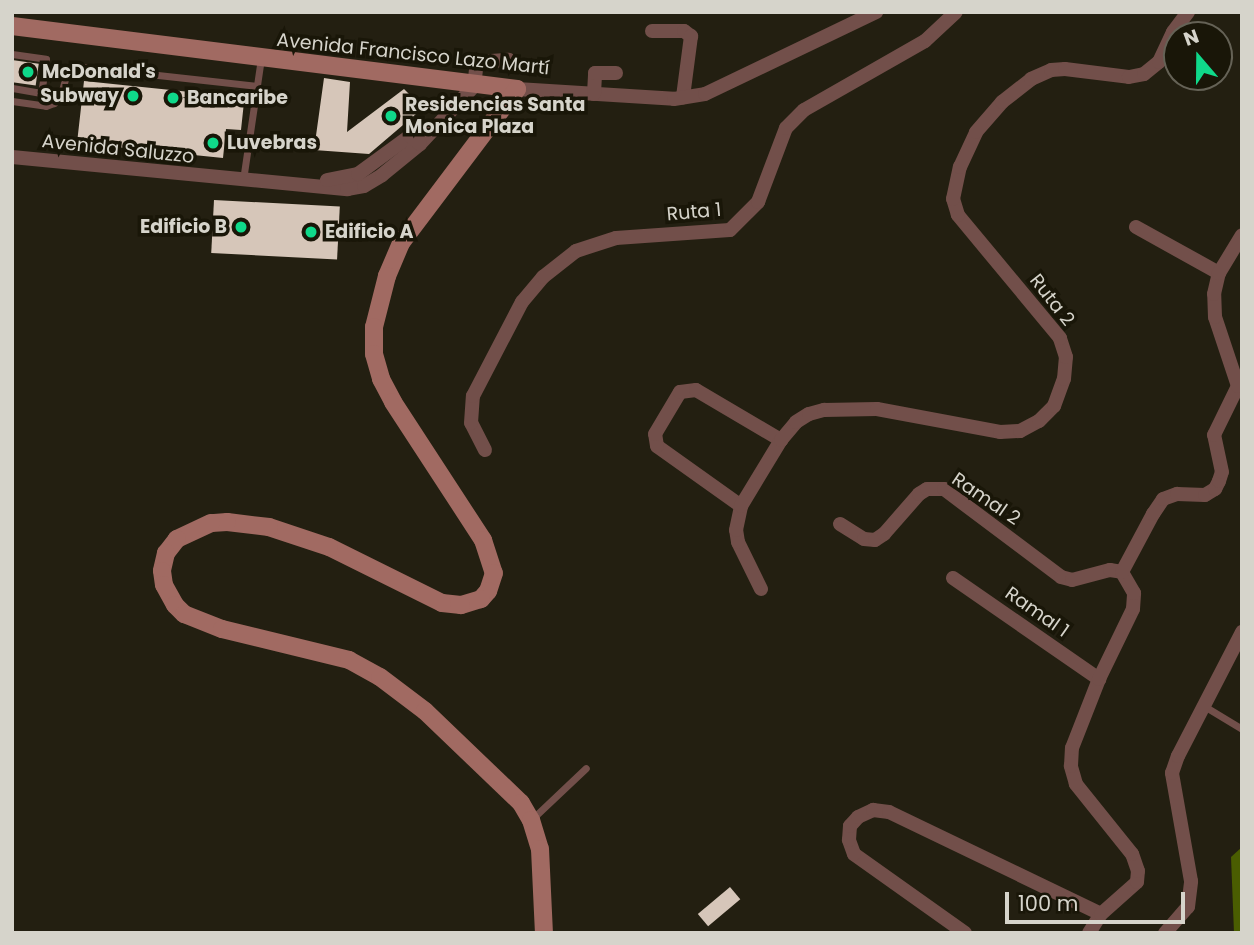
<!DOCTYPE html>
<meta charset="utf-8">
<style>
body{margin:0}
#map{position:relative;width:1254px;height:945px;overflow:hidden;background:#231f11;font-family:Poppins,sans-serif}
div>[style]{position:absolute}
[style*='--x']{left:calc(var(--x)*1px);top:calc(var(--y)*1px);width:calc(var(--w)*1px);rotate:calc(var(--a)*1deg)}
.forest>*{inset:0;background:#4a5d01}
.building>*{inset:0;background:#d6c6b9;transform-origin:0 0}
.lane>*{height:7px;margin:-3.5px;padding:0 3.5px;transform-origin:3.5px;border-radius:3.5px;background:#724f4a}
.street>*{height:14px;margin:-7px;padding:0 7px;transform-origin:7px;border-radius:7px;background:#724f4a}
.secondary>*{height:18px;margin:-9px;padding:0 9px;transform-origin:9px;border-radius:9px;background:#a16a62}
.dots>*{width:19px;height:19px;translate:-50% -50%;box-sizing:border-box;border:4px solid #191608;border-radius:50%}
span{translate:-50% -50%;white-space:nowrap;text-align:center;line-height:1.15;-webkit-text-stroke:7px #191608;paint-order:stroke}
.street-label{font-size:19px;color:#d6d4cb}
.poi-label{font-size:19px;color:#d6d4cb;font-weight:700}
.left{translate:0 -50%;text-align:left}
.right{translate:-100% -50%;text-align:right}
.frame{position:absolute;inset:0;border:14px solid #d6d4cb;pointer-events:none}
.north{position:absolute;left:1163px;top:21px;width:70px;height:70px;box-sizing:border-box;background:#191608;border:2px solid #656256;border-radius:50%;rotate:340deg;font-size:19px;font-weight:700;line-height:28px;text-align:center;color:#d6d4cb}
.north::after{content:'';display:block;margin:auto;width:24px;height:32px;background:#0fd98a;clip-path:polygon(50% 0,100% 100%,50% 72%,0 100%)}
.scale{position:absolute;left:1005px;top:892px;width:180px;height:32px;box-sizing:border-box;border:4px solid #d6d4cb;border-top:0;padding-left:9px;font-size:21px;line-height:24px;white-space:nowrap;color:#d6d4cb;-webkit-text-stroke:5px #191608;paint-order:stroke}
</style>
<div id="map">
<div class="forest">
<i style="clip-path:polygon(1242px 847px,1242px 933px,1234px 933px,1231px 857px)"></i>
</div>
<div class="building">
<i style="left:12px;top:60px;width:27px;height:22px;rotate:8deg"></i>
<i style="clip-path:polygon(324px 78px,350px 82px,347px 132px,404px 89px,423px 108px,369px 154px,314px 150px)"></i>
<i style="clip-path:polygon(84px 81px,229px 96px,228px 101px,244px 102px,241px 130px,226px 129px,223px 158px,77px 143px)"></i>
<i style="left:214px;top:200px;width:126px;height:53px;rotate:3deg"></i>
<i style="left:730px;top:887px;width:16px;height:42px;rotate:50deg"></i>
</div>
<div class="lane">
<i style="--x:12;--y:54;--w:34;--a:8"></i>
<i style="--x:46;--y:59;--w:34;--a:98"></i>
<i style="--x:41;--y:93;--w:29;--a:-170"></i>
<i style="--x:12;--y:101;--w:34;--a:8"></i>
<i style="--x:46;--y:106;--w:9;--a:-21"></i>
<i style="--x:54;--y:103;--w:8;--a:-40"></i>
<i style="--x:60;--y:98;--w:27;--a:-75"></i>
<i style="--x:67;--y:72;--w:11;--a:-34"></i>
<i style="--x:76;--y:66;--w:182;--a:6.3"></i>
<i style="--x:243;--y:180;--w:123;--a:-81.6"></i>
<i style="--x:1204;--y:706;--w:44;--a:31.2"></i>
<i style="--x:532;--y:819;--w:74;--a:-43.4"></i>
</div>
<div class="street">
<i style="--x:652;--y:31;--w:32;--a:0"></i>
<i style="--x:684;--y:31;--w:9;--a:36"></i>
<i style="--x:691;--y:36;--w:62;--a:97.5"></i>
<i style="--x:517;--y:89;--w:157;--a:3.6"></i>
<i style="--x:674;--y:99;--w:31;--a:-9"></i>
<i style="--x:705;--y:94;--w:190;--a:-25.6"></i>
<i style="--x:594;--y:94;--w:21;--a:-87"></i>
<i style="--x:595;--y:73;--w:21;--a:0"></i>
<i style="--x:12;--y:157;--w:337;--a:5.5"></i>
<i style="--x:347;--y:189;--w:17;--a:-10"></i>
<i style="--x:364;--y:186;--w:21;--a:-31"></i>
<i style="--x:382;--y:175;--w:49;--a:-39.2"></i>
<i style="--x:420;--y:144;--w:79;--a:-47"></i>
<i style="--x:474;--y:86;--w:24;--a:-83"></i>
<i style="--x:477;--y:62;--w:32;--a:-4"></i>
<i style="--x:327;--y:180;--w:32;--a:-11"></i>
<i style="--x:358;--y:174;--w:64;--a:-36.2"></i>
<i style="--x:410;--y:136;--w:13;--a:39"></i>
<i style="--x:1136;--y:227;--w:95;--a:29"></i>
<i style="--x:485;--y:450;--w:30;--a:-117"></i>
<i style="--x:471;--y:423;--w:27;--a:-86"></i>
<i style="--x:473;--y:396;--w:106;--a:-62.5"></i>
<i style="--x:522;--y:302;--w:33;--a:-50"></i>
<i style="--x:543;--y:277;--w:42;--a:-38.2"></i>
<i style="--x:576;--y:251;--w:42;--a:-18"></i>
<i style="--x:616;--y:238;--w:114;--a:-4"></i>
<i style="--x:730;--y:230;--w:40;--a:-45"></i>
<i style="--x:758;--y:202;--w:79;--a:-69.3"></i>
<i style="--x:786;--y:128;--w:25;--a:-45"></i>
<i style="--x:804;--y:110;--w:139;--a:-29.7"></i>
<i style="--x:925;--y:41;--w:42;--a:-43.1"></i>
<i style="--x:741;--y:506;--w:103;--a:-144.5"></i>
<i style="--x:657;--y:446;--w:12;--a:-99"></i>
<i style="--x:655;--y:434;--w:49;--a:-59.2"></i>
<i style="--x:680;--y:392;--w:16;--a:-7"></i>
<i style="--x:696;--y:390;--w:99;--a:30.5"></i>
<i style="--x:840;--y:524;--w:28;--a:32"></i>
<i style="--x:864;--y:539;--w:11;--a:5"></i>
<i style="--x:875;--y:540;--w:11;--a:-34"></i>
<i style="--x:884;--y:534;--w:53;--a:-48.8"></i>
<i style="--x:919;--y:494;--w:9;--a:-32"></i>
<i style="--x:927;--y:489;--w:17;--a:0"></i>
<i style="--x:944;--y:489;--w:146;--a:36.9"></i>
<i style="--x:1061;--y:577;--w:11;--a:15"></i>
<i style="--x:1072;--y:580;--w:39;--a:-15"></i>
<i style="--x:1110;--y:570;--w:12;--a:9"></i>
<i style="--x:953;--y:578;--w:178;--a:34.7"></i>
<i style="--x:761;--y:589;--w:52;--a:-116.1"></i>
<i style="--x:738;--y:542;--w:12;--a:-99"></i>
<i style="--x:736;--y:530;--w:25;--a:-78"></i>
<i style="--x:741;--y:506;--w:77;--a:-58.8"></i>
<i style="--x:781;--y:440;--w:23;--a:-50"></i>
<i style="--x:796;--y:422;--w:15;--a:-32"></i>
<i style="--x:809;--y:414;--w:16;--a:-15"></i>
<i style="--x:824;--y:410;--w:53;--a:-1.1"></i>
<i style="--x:877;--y:409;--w:125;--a:10.6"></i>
<i style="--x:1000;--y:432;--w:20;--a:-3"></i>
<i style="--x:1020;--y:431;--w:21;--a:-28"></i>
<i style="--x:1039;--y:421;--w:21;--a:-45"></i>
<i style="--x:1054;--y:406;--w:29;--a:-70"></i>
<i style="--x:1064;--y:379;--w:22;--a:-85"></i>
<i style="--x:1066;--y:357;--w:20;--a:-108"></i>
<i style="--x:1060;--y:338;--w:160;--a:-129.7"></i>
<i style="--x:958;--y:215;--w:17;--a:-107"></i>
<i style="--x:953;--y:199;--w:33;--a:-78"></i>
<i style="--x:960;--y:167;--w:38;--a:-65"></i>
<i style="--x:976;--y:132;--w:40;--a:-49"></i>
<i style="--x:1002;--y:102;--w:37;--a:-38"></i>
<i style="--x:1031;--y:79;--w:22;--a:-24"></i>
<i style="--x:1051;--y:70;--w:14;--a:-4"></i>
<i style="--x:1065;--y:69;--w:64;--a:7.1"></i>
<i style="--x:1129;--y:77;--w:15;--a:-11"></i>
<i style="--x:1144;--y:74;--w:19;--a:-39"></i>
<i style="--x:1159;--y:62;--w:33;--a:-65"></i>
<i style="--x:1173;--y:32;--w:25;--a:-53"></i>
<i style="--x:965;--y:933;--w:136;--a:-144.6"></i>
<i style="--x:854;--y:854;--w:15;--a:-110"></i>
<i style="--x:849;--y:840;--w:14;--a:-86"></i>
<i style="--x:850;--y:826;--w:12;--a:-48"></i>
<i style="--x:858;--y:817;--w:17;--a:-25"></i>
<i style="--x:873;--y:810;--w:16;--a:7"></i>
<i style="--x:889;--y:812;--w:235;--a:25.7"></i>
<i style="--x:1089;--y:933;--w:22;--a:-58"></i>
<i style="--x:1101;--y:914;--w:48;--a:-41.6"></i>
<i style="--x:1137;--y:882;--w:11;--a:-85"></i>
<i style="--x:1138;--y:871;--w:18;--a:-109"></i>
<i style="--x:1132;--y:854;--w:90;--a:-128.7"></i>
<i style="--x:1076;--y:784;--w:19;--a:-106"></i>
<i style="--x:1071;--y:766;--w:18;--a:-87"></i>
<i style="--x:1072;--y:748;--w:74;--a:-68.6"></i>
<i style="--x:1099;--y:679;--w:78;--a:-64.1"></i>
<i style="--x:1133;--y:609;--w:16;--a:-86"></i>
<i style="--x:1134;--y:593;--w:24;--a:-120"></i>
<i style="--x:1122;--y:572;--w:66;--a:-61.9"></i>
<i style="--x:1153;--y:514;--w:18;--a:-56"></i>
<i style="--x:1163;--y:499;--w:15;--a:-20"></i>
<i style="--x:1177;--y:494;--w:28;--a:2"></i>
<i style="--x:1205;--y:495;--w:12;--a:-31"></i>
<i style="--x:1215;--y:489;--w:9;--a:-63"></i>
<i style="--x:1219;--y:481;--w:9;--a:-72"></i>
<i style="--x:1222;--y:472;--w:38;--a:-102"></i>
<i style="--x:1214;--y:435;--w:55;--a:-63.9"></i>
<i style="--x:1238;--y:386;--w:73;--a:-108.4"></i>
<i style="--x:1215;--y:317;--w:23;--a:-92"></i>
<i style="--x:1214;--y:294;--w:22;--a:-77"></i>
<i style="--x:1219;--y:273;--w:44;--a:-58.8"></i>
<i style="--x:1165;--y:933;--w:35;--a:-49"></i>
<i style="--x:1188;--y:907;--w:26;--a:-83"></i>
<i style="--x:1191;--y:881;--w:110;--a:-100"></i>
<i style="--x:1172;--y:773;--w:18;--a:-71"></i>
<i style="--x:1178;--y:756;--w:140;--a:-62.7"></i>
</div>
<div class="secondary">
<i style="--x:12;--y:26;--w:509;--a:7.11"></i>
<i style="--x:517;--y:89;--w:193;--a:127"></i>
<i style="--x:401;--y:243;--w:36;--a:113"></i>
<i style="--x:387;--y:276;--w:53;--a:104.3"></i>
<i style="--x:374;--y:327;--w:27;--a:90"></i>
<i style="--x:374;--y:354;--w:26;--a:74"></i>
<i style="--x:381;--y:379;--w:26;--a:62"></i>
<i style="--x:393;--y:402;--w:165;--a:56.9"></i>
<i style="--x:483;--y:540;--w:35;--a:72"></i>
<i style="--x:494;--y:573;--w:19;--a:108"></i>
<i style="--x:488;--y:591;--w:11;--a:131"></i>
<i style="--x:481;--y:599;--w:21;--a:163"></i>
<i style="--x:461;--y:605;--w:19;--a:-174"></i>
<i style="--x:442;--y:603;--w:126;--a:-153.6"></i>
<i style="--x:329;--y:547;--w:63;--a:-161.6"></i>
<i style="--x:269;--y:527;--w:42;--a:-173.2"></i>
<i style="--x:227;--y:522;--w:16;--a:176"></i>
<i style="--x:211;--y:523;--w:38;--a:155"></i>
<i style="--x:177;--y:539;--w:18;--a:128"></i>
<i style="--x:166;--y:553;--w:18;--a:103"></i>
<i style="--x:162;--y:571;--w:14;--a:82"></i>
<i style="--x:164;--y:585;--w:23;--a:61"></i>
<i style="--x:175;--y:605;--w:13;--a:45"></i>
<i style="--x:184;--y:614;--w:41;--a:21.5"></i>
<i style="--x:222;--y:629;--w:131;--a:13.7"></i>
<i style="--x:349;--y:660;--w:35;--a:29"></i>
<i style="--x:380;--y:677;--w:56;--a:37.1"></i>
<i style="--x:425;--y:711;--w:133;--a:43.8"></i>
<i style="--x:521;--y:803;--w:20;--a:60"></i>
<i style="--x:531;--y:820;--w:30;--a:73"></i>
<i style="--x:540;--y:849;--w:84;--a:87.3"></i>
</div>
<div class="dots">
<i style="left:28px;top:72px;background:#0fd98a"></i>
<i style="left:133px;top:96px;background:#0fd98a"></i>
<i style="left:173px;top:98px;background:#0fd98a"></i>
<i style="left:391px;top:116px;background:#0fd98a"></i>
<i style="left:213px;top:143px;background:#0fd98a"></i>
<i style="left:241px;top:227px;background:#0fd98a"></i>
<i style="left:311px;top:232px;background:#0fd98a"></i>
</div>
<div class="street-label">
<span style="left:413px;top:54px;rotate:6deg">Avenida Francisco Lazo Martí</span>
<span style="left:118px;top:149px;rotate:6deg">Avenida Saluzzo</span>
<span style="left:694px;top:212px;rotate:-5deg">Ruta 1</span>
<span style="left:1052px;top:300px;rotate:52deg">Ruta 2</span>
<span style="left:986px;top:499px;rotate:34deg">Ramal 2</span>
<span style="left:1037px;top:612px;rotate:35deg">Ramal 1</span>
</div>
<div class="poi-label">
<span class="left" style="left:42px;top:72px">McDonald's</span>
<span class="right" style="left:119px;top:96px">Subway</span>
<span class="left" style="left:187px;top:98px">Bancaribe</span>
<span class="left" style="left:405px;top:116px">Residencias Santa<br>Monica Plaza</span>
<span class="left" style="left:227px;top:143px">Luvebras</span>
<span class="right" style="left:227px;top:227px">Edificio B</span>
<span class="left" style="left:325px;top:232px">Edificio A</span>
</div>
<div class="frame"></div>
<div class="north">N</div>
<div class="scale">100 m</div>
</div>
